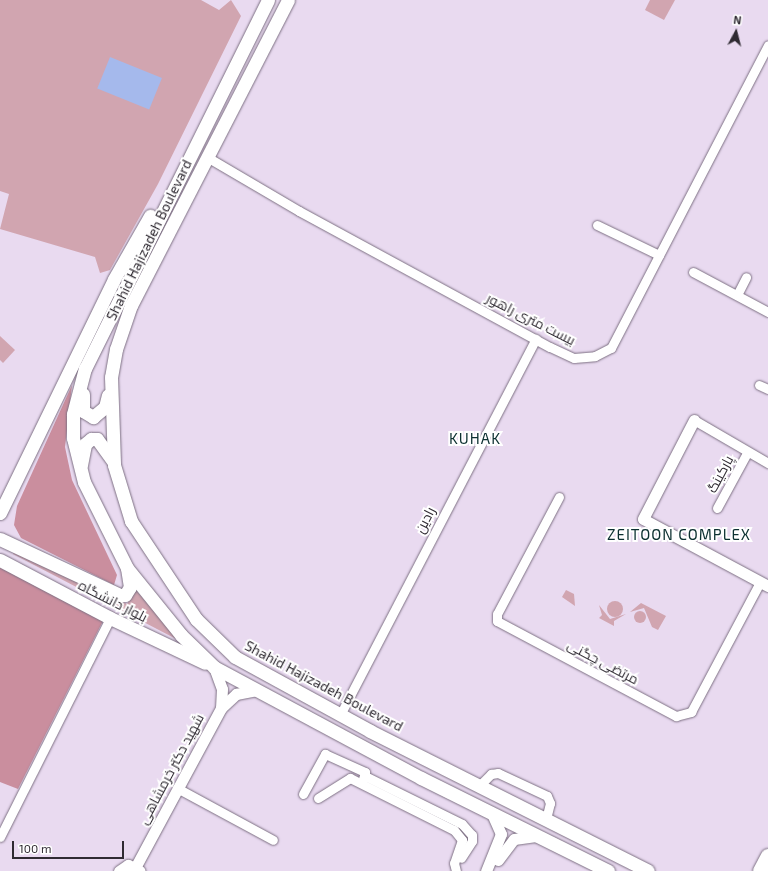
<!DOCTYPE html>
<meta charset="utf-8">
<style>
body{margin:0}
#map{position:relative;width:768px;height:871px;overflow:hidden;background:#e9daf0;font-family:"Exo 2",Cairo,sans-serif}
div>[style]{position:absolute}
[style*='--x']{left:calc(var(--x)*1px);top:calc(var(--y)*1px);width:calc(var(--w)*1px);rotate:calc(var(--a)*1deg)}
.green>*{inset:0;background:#d1a5b0}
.round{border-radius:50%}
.forest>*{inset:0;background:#ca8e9e}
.water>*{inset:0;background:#a5b9ec;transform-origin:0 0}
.roads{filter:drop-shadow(0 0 1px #7d7083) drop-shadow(0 0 1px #7d7083)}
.minor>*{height:9px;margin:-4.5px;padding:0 4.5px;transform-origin:4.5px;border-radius:4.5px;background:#fff}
.tertiary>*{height:11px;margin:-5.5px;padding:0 5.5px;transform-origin:5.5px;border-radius:5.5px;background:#fff}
.secondary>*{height:13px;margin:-6.5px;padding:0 6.5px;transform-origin:6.5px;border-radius:6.5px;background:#fff}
.primary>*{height:14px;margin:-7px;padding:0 7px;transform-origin:7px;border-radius:7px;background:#fff}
span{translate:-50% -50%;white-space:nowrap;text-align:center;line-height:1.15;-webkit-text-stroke:4px #fff;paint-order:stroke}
.street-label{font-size:14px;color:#2f2a32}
.neighbourhood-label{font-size:15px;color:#0c3031;letter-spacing:1px}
.north{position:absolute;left:716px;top:12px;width:40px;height:40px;-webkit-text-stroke:3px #fff;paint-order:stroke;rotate:7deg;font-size:11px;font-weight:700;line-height:16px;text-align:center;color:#2f2a32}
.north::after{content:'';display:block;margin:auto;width:14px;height:18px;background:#2f2a32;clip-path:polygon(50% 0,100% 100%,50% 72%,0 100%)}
.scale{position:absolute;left:12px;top:841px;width:112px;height:18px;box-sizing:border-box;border:2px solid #2f2a32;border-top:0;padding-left:5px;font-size:12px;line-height:14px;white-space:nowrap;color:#2f2a32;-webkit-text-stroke:3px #fff;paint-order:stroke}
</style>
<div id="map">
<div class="green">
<i style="clip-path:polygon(0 0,201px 0,219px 10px,231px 0,241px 16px,158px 184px,110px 270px,100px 273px,95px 257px,0 229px,9px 194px,0 191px)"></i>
<i style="clip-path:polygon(650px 0,675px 0,664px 20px,645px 10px)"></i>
<i style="clip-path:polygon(0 336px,15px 350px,3px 363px,0 360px)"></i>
<i style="clip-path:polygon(16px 549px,127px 604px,136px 590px,180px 641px,13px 554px)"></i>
<i style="clip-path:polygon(566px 590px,574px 594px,575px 606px,562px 597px)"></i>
<i class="round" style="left:607px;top:601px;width:16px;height:16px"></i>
<i style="clip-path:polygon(641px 603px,666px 616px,658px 630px,652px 627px,644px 608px,630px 612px)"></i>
<i style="clip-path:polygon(599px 605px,610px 619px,626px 614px,614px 621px,614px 626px,599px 618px,602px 615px)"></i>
<i class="round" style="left:634px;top:611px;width:12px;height:12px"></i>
</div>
<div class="forest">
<i style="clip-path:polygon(72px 385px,65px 447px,72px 480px,117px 575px,114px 585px,21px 538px,14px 525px,17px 506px)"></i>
<i style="clip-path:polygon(0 567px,103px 621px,18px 789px,0 782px)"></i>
</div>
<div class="water">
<i style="left:110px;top:57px;width:56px;height:34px;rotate:22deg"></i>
</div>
<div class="roads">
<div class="minor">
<i style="--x:207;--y:157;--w:107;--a:30.4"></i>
<i style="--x:299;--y:211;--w:285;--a:28.5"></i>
<i style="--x:550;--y:347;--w:26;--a:25"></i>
<i style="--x:574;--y:358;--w:21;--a:-5"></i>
<i style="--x:595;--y:356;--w:18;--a:-27"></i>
<i style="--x:611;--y:348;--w:341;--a:-62.6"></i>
<i style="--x:597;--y:225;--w:69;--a:25.8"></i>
<i style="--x:693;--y:272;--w:85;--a:28.1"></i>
<i style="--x:737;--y:295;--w:20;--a:-63"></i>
<i style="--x:759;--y:385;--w:10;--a:24"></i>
<i style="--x:694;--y:420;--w:86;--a:30.2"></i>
<i style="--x:559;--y:497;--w:132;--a:117.9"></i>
<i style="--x:497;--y:614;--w:7;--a:90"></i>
<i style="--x:497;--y:621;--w:203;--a:28"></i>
<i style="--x:676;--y:716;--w:16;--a:-15"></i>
<i style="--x:691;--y:712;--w:147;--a:-62"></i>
<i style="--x:717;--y:508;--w:63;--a:-61.4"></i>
<i style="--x:340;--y:715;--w:424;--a:-62.5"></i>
<i style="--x:365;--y:776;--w:108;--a:26.3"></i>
<i style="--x:462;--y:824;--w:15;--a:48"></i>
<i style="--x:472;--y:835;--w:6;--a:90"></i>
<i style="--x:472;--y:841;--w:20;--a:123"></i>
<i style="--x:480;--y:785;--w:16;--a:-45"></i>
<i style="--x:491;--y:774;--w:7;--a:-8"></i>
<i style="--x:498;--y:773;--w:54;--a:25.1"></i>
<i style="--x:547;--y:796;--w:8;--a:67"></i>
<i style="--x:550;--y:803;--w:16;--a:104"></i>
<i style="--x:177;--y:788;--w:109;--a:28.4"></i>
<i style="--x:303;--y:794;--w:46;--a:-61.2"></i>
<i style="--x:325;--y:754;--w:44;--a:24.2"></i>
<i style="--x:365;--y:772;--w:7;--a:106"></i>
<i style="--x:318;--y:798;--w:38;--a:-32"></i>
<i style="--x:350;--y:778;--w:116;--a:26.6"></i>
<i style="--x:454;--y:830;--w:13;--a:51"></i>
<i style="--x:462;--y:840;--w:24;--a:109"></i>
<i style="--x:454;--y:863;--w:8;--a:76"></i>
<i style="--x:0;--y:837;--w:245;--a:-63.3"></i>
</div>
<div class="tertiary">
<i style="--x:694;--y:420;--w:111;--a:117.3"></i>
<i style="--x:643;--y:519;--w:142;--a:28.2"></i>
<i style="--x:214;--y:667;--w:23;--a:70"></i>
<i style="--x:222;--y:689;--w:19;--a:93"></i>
<i style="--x:498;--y:860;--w:26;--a:-53"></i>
<i style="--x:514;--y:839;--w:22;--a:-8"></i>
<i style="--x:136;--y:866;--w:179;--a:-61.7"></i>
<i style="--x:221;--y:708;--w:21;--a:-43"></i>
<i style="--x:236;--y:694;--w:21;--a:-11"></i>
<i style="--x:119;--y:871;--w:11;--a:-34"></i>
<i style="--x:128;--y:865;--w:13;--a:27"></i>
<i style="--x:486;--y:871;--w:40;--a:-68"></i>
<i style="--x:501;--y:834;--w:24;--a:-114"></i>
</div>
<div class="secondary">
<i style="--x:268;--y:0;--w:411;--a:116.4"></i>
<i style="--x:85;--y:368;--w:48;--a:104.6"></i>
<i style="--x:73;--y:414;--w:24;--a:90"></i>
<i style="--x:73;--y:438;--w:45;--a:76"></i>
<i style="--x:84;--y:482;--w:96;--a:63.4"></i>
<i style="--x:127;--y:568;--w:86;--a:51.1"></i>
<i style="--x:181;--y:635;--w:46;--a:44.1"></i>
<i style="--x:214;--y:667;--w:235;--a:28.2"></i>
<i style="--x:421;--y:778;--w:209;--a:26.4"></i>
<i style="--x:288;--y:0;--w:343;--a:117.2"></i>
<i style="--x:131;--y:305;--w:46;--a:108.8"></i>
<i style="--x:116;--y:349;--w:28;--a:100"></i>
<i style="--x:111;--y:377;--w:88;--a:88"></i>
<i style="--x:114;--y:465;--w:59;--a:73.1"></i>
<i style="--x:131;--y:521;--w:118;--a:56.4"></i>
<i style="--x:196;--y:619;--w:54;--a:44.3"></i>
<i style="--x:235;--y:657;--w:154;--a:28.7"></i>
<i style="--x:370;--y:731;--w:311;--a:26.7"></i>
<i style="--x:83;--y:394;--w:17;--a:90"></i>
<i style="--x:83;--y:411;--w:12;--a:31"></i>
<i style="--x:93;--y:417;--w:16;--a:-40"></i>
<i style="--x:105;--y:407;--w:12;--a:-76"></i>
<i style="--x:81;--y:465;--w:21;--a:-79"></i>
<i style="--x:85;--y:444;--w:8;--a:-40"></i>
<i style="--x:91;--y:439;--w:6;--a:0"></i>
<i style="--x:97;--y:439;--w:27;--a:54"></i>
<i style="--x:0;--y:513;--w:260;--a:-64"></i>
<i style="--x:114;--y:279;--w:73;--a:-60.3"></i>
<i style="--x:0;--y:539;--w:132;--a:25"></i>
<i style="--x:120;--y:595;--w:5;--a:0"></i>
<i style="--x:125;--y:595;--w:9;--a:-58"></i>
<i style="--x:130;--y:587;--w:18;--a:-99"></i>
<i style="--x:0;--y:560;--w:124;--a:27.8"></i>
<i style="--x:110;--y:618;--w:105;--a:25.3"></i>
</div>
<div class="primary">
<i style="--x:760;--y:871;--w:17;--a:-62"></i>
</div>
</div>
<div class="street-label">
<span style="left:149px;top:240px;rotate:-64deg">Shahid Hajizadeh Boulevard</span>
<span style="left:531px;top:319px;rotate:27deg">بیست متری راهور</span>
<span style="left:720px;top:474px;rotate:-62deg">پارکینگ</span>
<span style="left:425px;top:520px;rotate:-63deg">رادین</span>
<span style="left:113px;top:601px;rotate:27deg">بلوار دانشگاه</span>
<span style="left:603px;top:662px;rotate:28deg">مرتضی چگنی</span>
<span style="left:324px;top:686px;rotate:28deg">Shahid Hajizadeh Boulevard</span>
<span style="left:171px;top:769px;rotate:-62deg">شهید دکتر خرمشاهی</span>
</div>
<div class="neighbourhood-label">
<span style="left:475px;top:439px">KUHAK</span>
<span style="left:679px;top:535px">ZEITOON COMPLEX</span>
</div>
<div class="north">N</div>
<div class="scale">100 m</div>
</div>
